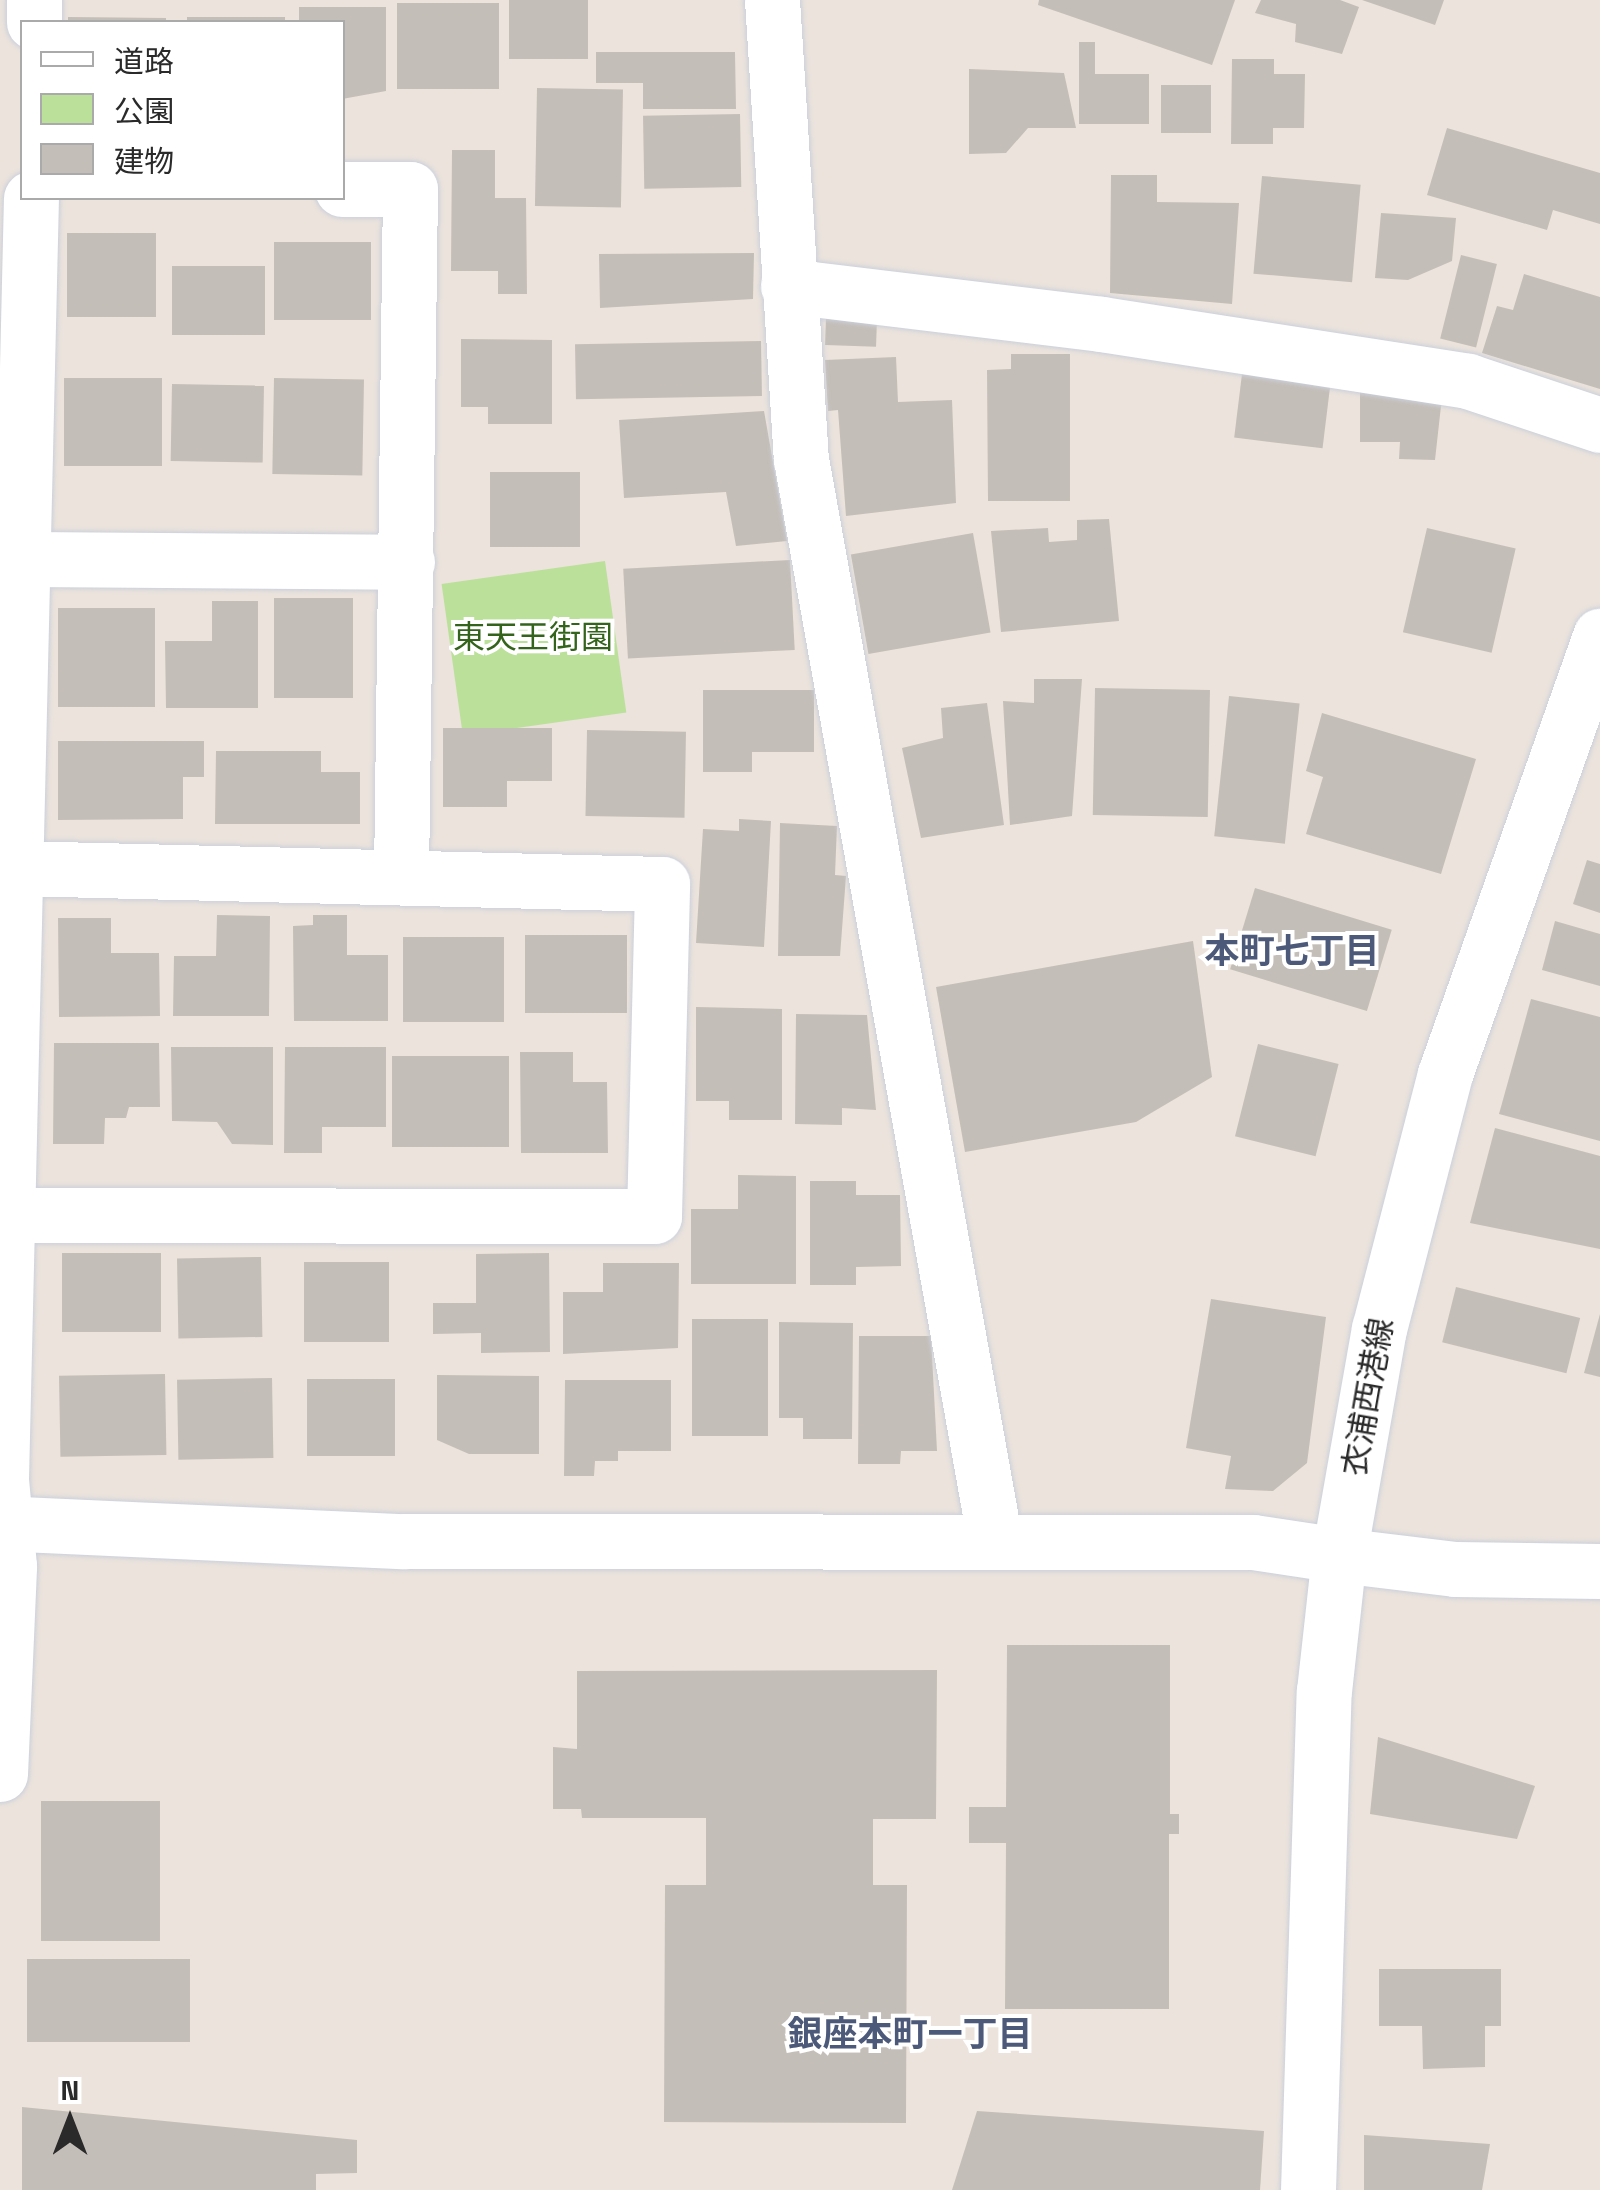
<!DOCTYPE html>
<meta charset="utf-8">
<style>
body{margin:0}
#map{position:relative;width:1600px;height:2190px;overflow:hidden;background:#ebe3dc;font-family:"Space Grotesk","Noto Sans JP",sans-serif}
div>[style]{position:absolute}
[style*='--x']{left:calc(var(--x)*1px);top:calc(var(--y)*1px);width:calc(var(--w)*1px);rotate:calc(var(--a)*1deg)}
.green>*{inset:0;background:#bbe09a;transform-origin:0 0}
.building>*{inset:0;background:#c4beb8;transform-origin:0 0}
.roads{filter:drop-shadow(0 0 2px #cbd0db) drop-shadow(0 0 2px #cbd0db)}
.street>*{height:55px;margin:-27.5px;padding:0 27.5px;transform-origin:27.5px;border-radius:27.5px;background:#fff}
.secondary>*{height:55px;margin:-27.5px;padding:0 27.5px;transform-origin:27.5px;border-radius:27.5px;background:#fff}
span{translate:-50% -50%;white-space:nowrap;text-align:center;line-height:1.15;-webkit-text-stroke:8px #fff;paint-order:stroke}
.park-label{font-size:32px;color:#34641c}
.street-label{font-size:32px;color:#2a2a2a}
.neighbourhood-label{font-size:35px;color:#4c5979;font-weight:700}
.legend{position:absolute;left:20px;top:20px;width:325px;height:180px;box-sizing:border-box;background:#fff;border:2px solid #aaa;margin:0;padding:12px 18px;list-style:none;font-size:30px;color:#2a2a2a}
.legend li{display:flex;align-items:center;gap:20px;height:50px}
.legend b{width:50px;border:2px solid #aaa}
.north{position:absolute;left:20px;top:2070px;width:100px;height:100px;-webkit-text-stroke:8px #fff;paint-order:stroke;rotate:0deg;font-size:28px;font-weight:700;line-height:40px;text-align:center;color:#2a2a2a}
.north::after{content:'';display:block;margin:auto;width:35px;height:45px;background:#2a2a2a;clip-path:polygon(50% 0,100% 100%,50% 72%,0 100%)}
</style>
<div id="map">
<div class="green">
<i style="left:605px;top:561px;width:153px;height:165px;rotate:82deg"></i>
</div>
<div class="building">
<i style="left:509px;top:0;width:79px;height:59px"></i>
<i style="clip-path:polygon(1039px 0,1235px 0,1212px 65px,1038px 5px)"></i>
<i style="clip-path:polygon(1261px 0,1340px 0,1359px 7px,1342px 54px,1295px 42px,1296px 24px,1255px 13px)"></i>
<i style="clip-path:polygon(1362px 0,1444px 0,1435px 25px)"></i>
<i style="left:397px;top:3px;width:102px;height:86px"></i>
<i style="clip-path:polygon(299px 7px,386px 7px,386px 91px,342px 99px,342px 22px,299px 22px)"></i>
<i style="clip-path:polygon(68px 17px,166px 18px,166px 22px,68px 22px)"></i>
<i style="left:187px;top:17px;width:98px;height:5px"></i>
<i style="clip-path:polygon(1079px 42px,1095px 42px,1095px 74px,1149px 74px,1149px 124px,1079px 124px)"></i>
<i style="clip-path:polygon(596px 52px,735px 52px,736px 109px,643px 109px,643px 83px,596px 83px)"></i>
<i style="clip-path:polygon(1232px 59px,1274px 59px,1274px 74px,1305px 74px,1304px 128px,1273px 128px,1273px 144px,1231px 144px)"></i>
<i style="clip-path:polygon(969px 69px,1064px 73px,1076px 128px,1028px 128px,1006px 153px,969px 154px)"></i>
<i style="left:1161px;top:85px;width:50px;height:48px"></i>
<i style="left:537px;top:88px;width:86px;height:118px;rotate:1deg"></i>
<i style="left:740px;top:114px;width:73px;height:97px;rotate:89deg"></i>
<i style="clip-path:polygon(1447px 128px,1600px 173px,1600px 224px,1553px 210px,1547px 230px,1427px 195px)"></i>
<i style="clip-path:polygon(452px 150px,495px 150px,495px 198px,526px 198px,527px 294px,498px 294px,498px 271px,451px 271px)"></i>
<i style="clip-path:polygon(1111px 175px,1157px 175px,1157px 202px,1239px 203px,1232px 304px,1110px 293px)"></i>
<i style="left:1262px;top:176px;width:99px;height:98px;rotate:5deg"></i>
<i style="clip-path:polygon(1381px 213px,1456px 218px,1452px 261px,1408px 280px,1375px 278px)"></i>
<i style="left:67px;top:233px;width:89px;height:84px"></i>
<i style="left:274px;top:242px;width:97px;height:78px"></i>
<i style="clip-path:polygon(754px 253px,753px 299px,600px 308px,599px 254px)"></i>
<i style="left:1461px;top:255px;width:37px;height:86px;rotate:14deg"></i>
<i style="left:172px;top:266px;width:93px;height:69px"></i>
<i style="clip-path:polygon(1524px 274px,1600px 297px,1600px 389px,1482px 353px,1497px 306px,1513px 310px)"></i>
<i style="left:826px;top:318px;width:51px;height:27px;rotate:2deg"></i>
<i style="clip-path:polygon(461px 339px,552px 340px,552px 424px,488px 424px,488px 407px,461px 407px)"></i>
<i style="left:761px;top:341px;width:55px;height:186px;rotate:89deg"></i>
<i style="clip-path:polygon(1011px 354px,1070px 354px,1070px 501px,988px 501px,987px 370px,1011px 369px)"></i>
<i style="clip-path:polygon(896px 357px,898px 402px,952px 400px,956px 503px,846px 516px,838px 410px,828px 411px,825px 360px)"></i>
<i style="left:1242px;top:374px;width:89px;height:64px;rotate:7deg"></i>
<i style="left:64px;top:378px;width:98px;height:88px"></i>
<i style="left:274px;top:378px;width:90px;height:96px;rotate:1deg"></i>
<i style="left:172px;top:384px;width:92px;height:77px;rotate:1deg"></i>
<i style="clip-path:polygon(1360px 387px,1442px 397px,1435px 460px,1399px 459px,1400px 442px,1360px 442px)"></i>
<i style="clip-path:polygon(764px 411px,787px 541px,736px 546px,726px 492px,624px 498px,619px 420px)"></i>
<i style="left:490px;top:472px;width:90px;height:75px"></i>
<i style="clip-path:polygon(1109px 519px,1119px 621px,1001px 632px,991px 531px,1048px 528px,1049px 542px,1077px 540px,1077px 520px)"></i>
<i style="left:1427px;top:528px;width:91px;height:107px;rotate:13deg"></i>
<i style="left:973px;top:533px;width:101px;height:124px;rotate:80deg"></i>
<i style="left:790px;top:560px;width:90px;height:167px;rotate:87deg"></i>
<i style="left:274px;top:598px;width:79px;height:100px"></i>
<i style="clip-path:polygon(212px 601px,258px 601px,258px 708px,166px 708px,165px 641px,212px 641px)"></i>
<i style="left:58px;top:608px;width:97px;height:99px"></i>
<i style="clip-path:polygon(1034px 679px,1082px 679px,1072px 816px,1010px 825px,1003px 701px,1034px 703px)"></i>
<i style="left:1095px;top:688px;width:115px;height:127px;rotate:1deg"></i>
<i style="clip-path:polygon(703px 690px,814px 690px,814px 752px,752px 752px,752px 772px,703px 772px)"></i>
<i style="left:1229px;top:696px;width:71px;height:141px;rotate:6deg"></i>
<i style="clip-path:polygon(987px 703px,1004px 825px,921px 838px,902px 748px,943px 738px,941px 708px)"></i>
<i style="clip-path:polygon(1322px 713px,1476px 759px,1441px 874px,1306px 834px,1323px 777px,1306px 771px)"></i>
<i style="clip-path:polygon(443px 728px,552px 728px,552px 781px,507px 781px,507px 807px,443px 807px)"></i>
<i style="left:587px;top:730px;width:99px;height:86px;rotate:1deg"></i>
<i style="clip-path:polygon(58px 741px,204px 741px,204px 777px,183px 777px,183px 819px,58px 820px)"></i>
<i style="clip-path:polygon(216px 751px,321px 751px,321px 772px,360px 772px,360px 824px,215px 824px)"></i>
<i style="clip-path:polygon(739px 819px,771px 821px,764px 947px,696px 943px,703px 829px,739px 831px)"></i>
<i style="clip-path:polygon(780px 823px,837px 826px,835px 875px,846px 876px,840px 956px,778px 956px)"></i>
<i style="clip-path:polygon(1587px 860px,1600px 864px,1600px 913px,1573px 904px)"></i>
<i style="left:1255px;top:888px;width:143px;height:85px;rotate:17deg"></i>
<i style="clip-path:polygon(217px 915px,270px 916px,269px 1016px,173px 1016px,174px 956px,216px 956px)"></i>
<i style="clip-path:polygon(313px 915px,347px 915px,347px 955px,388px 955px,388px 1021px,294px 1021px,293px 926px,313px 925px)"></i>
<i style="clip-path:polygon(58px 918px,111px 918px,111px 953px,159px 953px,160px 1016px,59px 1017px)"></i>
<i style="clip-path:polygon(1555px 921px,1600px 934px,1600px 986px,1542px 970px)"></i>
<i style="left:525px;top:935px;width:102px;height:78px"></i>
<i style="left:403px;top:937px;width:101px;height:85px"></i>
<i style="clip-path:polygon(1193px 941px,1212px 1077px,1136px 1122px,965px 1152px,936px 987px)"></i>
<i style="clip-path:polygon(1531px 999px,1600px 1017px,1600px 1141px,1499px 1114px)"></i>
<i style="clip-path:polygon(696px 1007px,782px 1009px,782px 1120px,729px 1120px,729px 1101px,696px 1101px)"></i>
<i style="clip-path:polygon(796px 1014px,867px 1015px,876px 1110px,842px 1108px,842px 1125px,795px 1124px)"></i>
<i style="clip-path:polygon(54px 1043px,159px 1043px,160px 1107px,129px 1107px,126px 1118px,105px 1118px,104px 1144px,53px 1144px)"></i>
<i style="left:1258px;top:1044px;width:83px;height:95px;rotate:14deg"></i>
<i style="clip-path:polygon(171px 1047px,273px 1047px,273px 1145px,232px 1144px,217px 1122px,172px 1121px)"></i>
<i style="clip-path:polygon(285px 1047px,386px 1047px,386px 1127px,322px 1127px,322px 1153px,284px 1153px)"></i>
<i style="clip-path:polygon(520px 1052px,573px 1052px,573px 1082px,607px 1082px,608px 1153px,521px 1153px)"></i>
<i style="left:392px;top:1056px;width:117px;height:91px"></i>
<i style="clip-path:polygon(1495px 1128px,1600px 1156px,1600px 1249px,1470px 1223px)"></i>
<i style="clip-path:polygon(738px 1175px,796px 1176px,796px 1284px,691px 1284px,691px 1209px,738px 1209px)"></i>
<i style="clip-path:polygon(810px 1181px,856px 1181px,856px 1195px,900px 1195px,901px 1266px,856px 1267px,856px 1285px,810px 1285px)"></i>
<i style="left:62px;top:1253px;width:99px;height:79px"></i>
<i style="clip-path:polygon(549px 1253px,550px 1352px,481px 1353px,481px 1333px,433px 1334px,433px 1303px,476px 1303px,476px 1254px)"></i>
<i style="left:261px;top:1257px;width:80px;height:84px;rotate:89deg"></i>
<i style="left:389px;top:1262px;width:80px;height:85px;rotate:90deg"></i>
<i style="clip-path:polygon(603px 1263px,679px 1263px,678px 1348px,563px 1354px,563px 1292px,603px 1292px)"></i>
<i style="left:1456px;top:1287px;width:128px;height:57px;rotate:14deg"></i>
<i style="clip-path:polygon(1211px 1299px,1326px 1317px,1307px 1463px,1273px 1491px,1225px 1489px,1231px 1456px,1186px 1448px)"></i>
<i style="clip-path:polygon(1600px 1314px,1600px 1377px,1584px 1373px)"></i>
<i style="left:768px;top:1319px;width:117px;height:76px;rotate:90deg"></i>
<i style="clip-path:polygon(779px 1322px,853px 1323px,852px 1439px,803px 1439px,803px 1418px,779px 1418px)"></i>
<i style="clip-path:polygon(859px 1336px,931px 1336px,937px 1451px,901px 1451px,900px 1464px,858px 1464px)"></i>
<i style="left:165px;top:1374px;width:81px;height:106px;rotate:89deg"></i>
<i style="clip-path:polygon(437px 1375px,539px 1376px,539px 1454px,469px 1454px,437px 1440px)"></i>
<i style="left:272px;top:1378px;width:80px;height:95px;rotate:89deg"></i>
<i style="left:395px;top:1379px;width:77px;height:88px;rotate:90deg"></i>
<i style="clip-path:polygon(565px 1380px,671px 1380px,671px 1451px,618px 1451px,618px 1461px,595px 1461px,594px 1476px,564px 1476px)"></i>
<i style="clip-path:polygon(1007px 1645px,1170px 1645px,1170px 1814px,1179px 1814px,1179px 1834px,1169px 1834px,1169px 2009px,1005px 2009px,1006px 1843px,969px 1843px,969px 1807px,1006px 1807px)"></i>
<i style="clip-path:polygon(937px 1670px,936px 1819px,873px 1819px,873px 1885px,907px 1885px,906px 2123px,664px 2122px,665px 1885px,706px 1885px,706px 1818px,582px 1818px,581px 1809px,553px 1809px,553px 1747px,577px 1749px,577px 1671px)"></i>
<i style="clip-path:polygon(1378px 1737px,1535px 1786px,1517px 1839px,1370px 1814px)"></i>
<i style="left:41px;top:1801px;width:119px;height:140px"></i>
<i style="left:27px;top:1959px;width:163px;height:83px"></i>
<i style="clip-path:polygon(1379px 1969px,1501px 1969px,1501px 2026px,1485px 2026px,1485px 2067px,1423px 2069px,1422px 2026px,1379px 2026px)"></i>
<i style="clip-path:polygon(22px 2107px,357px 2140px,357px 2173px,316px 2174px,316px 2190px,22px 2190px)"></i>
<i style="clip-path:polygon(977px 2111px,1264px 2131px,1260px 2190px,952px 2190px)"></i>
<i style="clip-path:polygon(1364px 2135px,1490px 2144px,1482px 2190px,1364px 2190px)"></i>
</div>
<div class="roads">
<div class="street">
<i style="--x:772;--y:0;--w:460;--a:86.4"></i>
<i style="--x:801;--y:459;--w:1100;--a:79.84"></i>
<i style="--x:34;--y:22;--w:22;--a:-90"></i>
<i style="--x:342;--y:189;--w:68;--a:0"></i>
<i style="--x:410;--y:189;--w:687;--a:90.75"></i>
<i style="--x:788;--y:286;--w:315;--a:6.9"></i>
<i style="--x:1101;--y:324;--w:371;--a:8.8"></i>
<i style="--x:1468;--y:381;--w:139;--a:18.4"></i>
<i style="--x:22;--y:559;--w:385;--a:0.4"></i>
<i style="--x:11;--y:1215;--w:643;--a:0.09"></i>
<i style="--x:654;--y:1216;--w:332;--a:-88.6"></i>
<i style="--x:662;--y:884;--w:644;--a:-178.58"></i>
<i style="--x:0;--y:1523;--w:403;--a:2.6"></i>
<i style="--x:403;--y:1541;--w:850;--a:0.07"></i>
<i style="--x:1253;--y:1542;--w:87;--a:8.6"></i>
<i style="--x:0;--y:1774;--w:208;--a:-87.5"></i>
<i style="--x:9;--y:1566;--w:87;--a:-95.3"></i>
<i style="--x:1;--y:1479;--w:1281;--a:-88.66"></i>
</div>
<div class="secondary">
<i style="--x:1339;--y:1555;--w:117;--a:6.9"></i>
<i style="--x:1455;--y:1569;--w:145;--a:0.8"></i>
<i style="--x:1308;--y:2190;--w:499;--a:-88.2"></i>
<i style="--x:1324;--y:1691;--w:137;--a:-83.7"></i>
<i style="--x:1339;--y:1555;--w:230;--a:-80"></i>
<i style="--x:1379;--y:1329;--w:263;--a:-75.5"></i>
<i style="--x:1445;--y:1074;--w:465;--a:-70.5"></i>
</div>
</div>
<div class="park-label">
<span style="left:533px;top:637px">東天王街園</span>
</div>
<div class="street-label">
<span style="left:1368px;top:1397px;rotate:-80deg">衣浦西港線</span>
</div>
<div class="neighbourhood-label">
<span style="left:1292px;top:951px">本町七丁目</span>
<span style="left:910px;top:2034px">銀座本町一丁目</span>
</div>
<ul class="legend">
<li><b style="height:12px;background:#fff"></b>道路</li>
<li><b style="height:28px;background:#bbe09a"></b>公園</li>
<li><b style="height:28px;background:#c4beb8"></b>建物</li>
</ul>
<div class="north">N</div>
</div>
